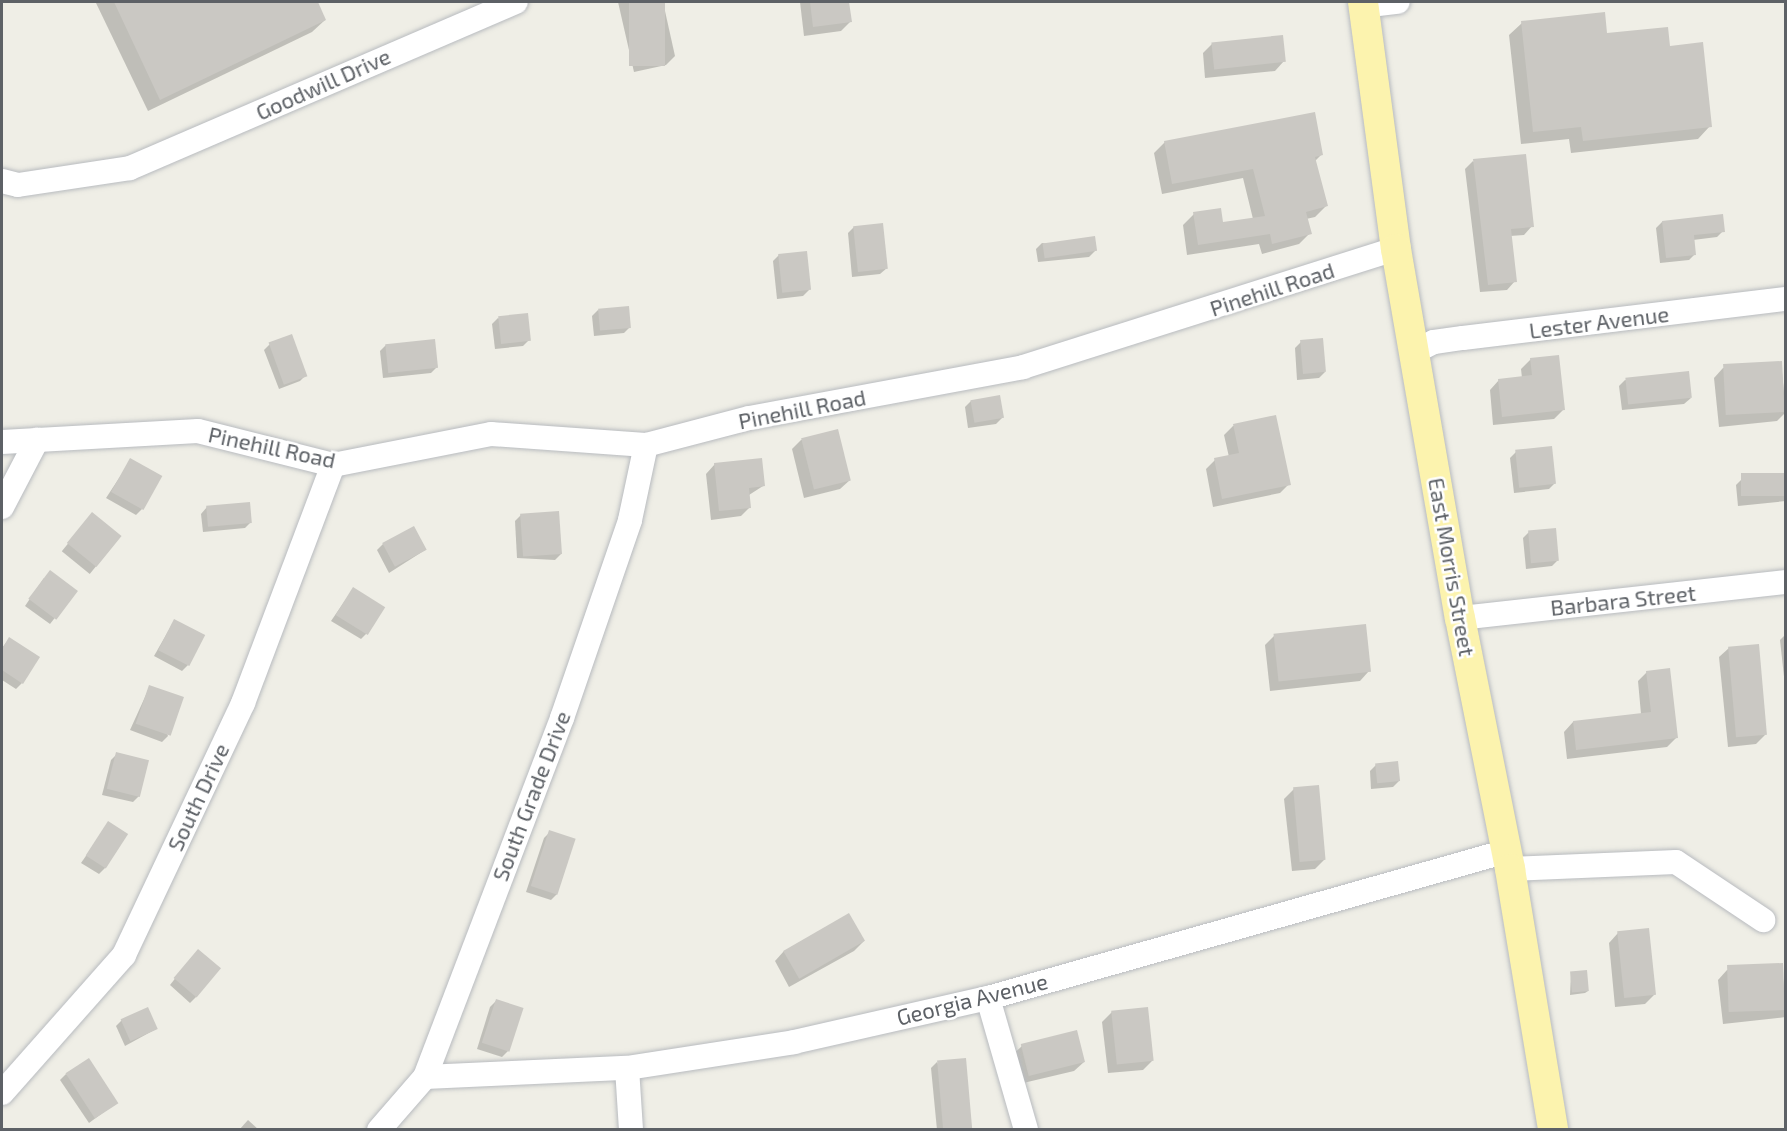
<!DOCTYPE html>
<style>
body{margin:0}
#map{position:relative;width:1787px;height:1131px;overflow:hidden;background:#efeee6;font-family:"Exo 2",sans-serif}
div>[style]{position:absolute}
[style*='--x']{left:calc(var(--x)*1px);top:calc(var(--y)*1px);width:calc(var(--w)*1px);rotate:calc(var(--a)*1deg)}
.shadow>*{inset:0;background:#0003;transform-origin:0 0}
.building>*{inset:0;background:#cac8c3;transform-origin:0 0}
.roads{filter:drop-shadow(0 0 2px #b8bbbf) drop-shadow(0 0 2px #b8bbbf)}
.minor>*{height:24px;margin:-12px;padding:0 12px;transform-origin:12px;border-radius:12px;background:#fff}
.major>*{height:30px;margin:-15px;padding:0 15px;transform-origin:15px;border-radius:15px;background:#fcf3ae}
span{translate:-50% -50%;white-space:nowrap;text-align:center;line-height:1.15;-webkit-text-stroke:5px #fff;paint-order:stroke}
.street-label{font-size:22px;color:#5d6166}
.frame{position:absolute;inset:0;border:3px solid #5d6166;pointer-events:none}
</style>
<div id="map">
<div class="shadow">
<i style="clip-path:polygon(316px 2px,325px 20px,312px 32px,148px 111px,96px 3px)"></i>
<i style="clip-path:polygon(618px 2px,663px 2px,675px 56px,666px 65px,634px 72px)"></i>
<i style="clip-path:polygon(800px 2px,848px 2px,851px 21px,841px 31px,804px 36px)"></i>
<i style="clip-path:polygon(1522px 23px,1669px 47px,1710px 126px,1698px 139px,1571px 153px,1569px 139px,1521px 144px,1509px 35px)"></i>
<i style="clip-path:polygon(1212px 44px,1284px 61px,1275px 71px,1205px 78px,1203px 53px)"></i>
<i style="clip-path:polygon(1165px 142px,1321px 155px,1315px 161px,1326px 206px,1315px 217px,1306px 219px,1310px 233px,1299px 244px,1262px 254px,1259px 244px,1187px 255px,1183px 225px,1194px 214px,1222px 224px,1253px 219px,1243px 178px,1162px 194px,1154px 153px)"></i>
<i style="clip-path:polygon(1473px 161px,1532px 226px,1524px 235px,1510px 236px,1515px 281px,1507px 290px,1480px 292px,1465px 169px)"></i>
<i style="clip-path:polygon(1662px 222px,1723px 231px,1717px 237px,1693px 240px,1695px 254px,1689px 260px,1660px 263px,1656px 228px)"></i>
<i style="clip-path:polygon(854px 227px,887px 268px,880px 274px,852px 277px,848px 233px)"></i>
<i style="clip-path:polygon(1042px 243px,1095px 251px,1089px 257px,1038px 262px,1036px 249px)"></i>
<i style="clip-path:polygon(779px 255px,809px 290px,803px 296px,777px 299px,773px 261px)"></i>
<i style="clip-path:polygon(598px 310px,630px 327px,624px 333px,594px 336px,592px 316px)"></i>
<i style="clip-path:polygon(498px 318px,529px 340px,523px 346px,495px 349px,492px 324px)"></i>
<i style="clip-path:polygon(1301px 342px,1325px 372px,1319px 378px,1297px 380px,1295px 348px)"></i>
<i style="clip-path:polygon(270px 344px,306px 375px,300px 381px,279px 389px,264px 350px)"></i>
<i style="clip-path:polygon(386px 345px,437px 367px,431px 373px,383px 378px,380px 351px)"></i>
<i style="clip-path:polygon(1531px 359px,1563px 410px,1554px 419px,1493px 425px,1490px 390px,1499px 380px,1522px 378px,1521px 369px)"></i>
<i style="clip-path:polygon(1781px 363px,1786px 412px,1777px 421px,1719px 427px,1714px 378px,1723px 368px)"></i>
<i style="clip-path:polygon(1625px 380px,1691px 398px,1684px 404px,1622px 410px,1619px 386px)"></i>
<i style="clip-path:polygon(971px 401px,1002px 418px,996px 424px,968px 428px,965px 407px)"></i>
<i style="clip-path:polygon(1275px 417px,1289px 484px,1280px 493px,1213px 507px,1206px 469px,1215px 460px,1229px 457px,1224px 435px,1233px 426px)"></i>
<i style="clip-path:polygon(837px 431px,850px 480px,840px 489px,804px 498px,792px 449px,801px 440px)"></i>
<i style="clip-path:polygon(1516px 452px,1555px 483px,1549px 489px,1514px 493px,1510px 458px)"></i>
<i style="clip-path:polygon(131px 460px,142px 509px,136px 515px,106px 498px)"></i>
<i style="clip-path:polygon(715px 464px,763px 486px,749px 495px,750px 507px,741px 516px,711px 520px,706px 474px)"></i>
<i style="clip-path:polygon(1786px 474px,1786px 501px,1738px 506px,1736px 485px,1742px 479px)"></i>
<i style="clip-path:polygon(207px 507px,251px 522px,245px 528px,203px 532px,201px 514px)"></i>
<i style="left:92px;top:514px;width:36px;height:48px;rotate:39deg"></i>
<i style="clip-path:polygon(521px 515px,561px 554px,555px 560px,517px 558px,515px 521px)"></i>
<i style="clip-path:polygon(1529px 532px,1558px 560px,1552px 566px,1526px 569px,1523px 538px)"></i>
<i style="clip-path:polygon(383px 544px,425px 550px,389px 573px,377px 550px)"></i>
<i style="clip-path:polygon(44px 578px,76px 591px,50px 624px,25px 606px)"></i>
<i style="clip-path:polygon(353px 589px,367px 633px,361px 639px,331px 621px)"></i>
<i style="clip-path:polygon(174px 621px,188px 665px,182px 671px,154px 656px)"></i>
<i style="clip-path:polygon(1786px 634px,1786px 695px,1780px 640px)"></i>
<i style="clip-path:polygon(1274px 636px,1369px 671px,1360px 681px,1270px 691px,1265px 645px)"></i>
<i style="clip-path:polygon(9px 639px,22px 683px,16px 689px,2px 680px,2px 648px)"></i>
<i style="clip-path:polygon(1729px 648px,1766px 734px,1756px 744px,1728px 747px,1719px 657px)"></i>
<i style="clip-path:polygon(1647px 672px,1677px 737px,1667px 747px,1567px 759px,1564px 732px,1573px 722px,1641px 714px,1638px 681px)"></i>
<i style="clip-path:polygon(150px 686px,168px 736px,162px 742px,130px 730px)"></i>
<i style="clip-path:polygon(117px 754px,139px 796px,133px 802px,102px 795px,111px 760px)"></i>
<i style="clip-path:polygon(1376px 765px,1399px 781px,1393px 787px,1371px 789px,1370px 771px)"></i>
<i style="clip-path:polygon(1294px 789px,1325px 859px,1315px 869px,1292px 871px,1284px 799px)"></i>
<i style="clip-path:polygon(109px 823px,105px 868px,99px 874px,81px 863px)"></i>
<i style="clip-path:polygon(550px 832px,557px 894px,551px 900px,526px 892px,544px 838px)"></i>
<i style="clip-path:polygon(1618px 933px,1655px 994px,1645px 1004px,1615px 1007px,1609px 943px)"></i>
<i style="clip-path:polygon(864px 941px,854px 951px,789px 987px,775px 961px,784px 951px)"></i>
<i style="clip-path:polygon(192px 957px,196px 997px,190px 1003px,170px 985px)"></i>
<i style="clip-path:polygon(1782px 965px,1786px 1017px,1723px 1024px,1718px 980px,1727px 970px)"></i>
<i style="clip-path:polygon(1571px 974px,1588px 991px,1585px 993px,1570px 995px)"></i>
<i style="clip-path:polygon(496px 1001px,508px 1051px,502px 1057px,477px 1049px,490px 1007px)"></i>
<i style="clip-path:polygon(1112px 1012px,1153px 1060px,1143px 1070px,1108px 1073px,1102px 1022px)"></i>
<i style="clip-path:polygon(122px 1020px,156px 1029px,125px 1046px,116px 1026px)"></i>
<i style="clip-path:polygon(1022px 1046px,1084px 1062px,1074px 1071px,1019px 1084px,1012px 1055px)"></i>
<i style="clip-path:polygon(937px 1062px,970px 1130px,937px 1130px,931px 1068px)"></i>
<i style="clip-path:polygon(66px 1074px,116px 1103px,89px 1123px,60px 1080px)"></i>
<i style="clip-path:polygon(248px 1120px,259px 1130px,239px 1130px)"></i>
</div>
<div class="building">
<i style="clip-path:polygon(114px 2px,318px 2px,326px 20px,160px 100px)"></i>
<i style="left:629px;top:2px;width:36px;height:64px"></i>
<i style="clip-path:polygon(810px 2px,849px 2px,852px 22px,813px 27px)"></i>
<i style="clip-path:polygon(1605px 12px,1607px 33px,1668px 27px,1670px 46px,1703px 42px,1712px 127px,1583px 141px,1581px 127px,1533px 132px,1521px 21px)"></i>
<i style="left:1283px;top:35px;width:27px;height:72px;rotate:84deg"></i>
<i style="clip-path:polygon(1315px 112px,1323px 155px,1315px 157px,1328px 206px,1306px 212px,1312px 234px,1272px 244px,1270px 234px,1198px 245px,1193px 212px,1221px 208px,1223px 222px,1265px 216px,1253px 169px,1172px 184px,1164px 141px)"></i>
<i style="clip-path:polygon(1526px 154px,1534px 227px,1511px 229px,1517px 282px,1488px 285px,1473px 159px)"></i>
<i style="clip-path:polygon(1723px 214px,1725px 232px,1694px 235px,1696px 255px,1666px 258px,1662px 221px)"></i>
<i style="left:883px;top:223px;width:46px;height:30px;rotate:84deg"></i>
<i style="left:1095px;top:236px;width:15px;height:53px;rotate:82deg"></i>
<i style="left:807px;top:251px;width:39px;height:29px;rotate:84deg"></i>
<i style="left:629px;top:306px;width:22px;height:31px;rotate:85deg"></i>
<i style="left:528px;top:313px;width:28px;height:30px;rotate:84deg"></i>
<i style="left:292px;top:334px;width:45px;height:25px;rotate:70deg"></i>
<i style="left:1323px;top:338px;width:34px;height:23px;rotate:85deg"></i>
<i style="left:435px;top:339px;width:29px;height:50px;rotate:84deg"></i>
<i style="clip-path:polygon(1559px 355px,1565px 410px,1502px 417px,1498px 379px,1532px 375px,1530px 358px)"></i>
<i style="left:1782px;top:361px;width:51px;height:59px;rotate:87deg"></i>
<i style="left:1689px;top:371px;width:27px;height:64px;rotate:84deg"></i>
<i style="left:1000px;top:395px;width:23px;height:30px;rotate:80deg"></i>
<i style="clip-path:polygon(1276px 415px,1291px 485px,1222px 499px,1214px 458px,1239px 453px,1233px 424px)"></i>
<i style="left:838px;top:429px;width:53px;height:38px;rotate:76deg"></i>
<i style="left:1552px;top:446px;width:38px;height:37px;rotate:84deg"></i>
<i style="left:130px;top:458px;width:37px;height:39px;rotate:29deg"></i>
<i style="clip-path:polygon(762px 458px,765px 486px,749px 488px,751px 508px,719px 511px,714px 463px)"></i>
<i style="left:1785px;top:473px;width:23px;height:44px;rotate:90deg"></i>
<i style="left:250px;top:502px;width:21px;height:44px;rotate:85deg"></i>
<i style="left:559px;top:511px;width:43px;height:39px;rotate:86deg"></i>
<i style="left:92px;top:512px;width:38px;height:40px;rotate:39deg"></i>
<i style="left:414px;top:526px;width:27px;height:36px;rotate:62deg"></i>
<i style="left:1556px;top:528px;width:33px;height:28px;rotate:85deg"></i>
<i style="left:50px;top:570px;width:35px;height:36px;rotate:37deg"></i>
<i style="left:353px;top:587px;width:38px;height:33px;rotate:32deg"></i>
<i style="left:174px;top:619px;width:35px;height:35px;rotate:27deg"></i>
<i style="left:1366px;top:624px;width:48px;height:93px;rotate:84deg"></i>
<i style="clip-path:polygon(9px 637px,40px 657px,23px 684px,2px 670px,2px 649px)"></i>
<i style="left:1759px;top:644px;width:91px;height:31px;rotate:85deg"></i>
<i style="clip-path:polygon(1670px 668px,1678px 738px,1576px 750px,1573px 721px,1651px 712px,1646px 671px)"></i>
<i style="left:149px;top:685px;width:37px;height:41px;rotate:19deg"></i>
<i style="left:116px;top:752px;width:34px;height:38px;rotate:14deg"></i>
<i style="left:1398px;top:761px;width:20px;height:23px;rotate:84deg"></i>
<i style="left:1319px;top:785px;width:75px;height:26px;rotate:85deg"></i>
<i style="left:108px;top:821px;width:24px;height:41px;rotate:33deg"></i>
<i style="left:549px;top:830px;width:28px;height:59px;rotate:18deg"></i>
<i style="left:849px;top:913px;width:32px;height:76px;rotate:60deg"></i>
<i style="left:1649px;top:928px;width:67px;height:32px;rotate:84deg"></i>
<i style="left:198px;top:949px;width:30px;height:38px;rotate:40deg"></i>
<i style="left:1783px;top:963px;width:47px;height:56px;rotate:88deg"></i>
<i style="left:1587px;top:970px;width:21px;height:17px;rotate:85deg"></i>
<i style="left:496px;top:999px;width:29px;height:46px;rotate:18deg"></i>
<i style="left:148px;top:1007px;width:24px;height:30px;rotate:66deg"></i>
<i style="left:1148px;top:1007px;width:54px;height:37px;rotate:84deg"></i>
<i style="left:1077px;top:1030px;width:33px;height:58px;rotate:76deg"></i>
<i style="left:89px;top:1058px;width:54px;height:28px;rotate:57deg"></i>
<i style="left:966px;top:1058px;width:72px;height:29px;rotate:85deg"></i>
</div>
<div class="roads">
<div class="minor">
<i style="--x:1363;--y:6;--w:35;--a:-7"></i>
<i style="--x:2;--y:181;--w:16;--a:14"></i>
<i style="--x:18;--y:185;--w:113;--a:-8.6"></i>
<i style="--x:130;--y:168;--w:420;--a:-23.3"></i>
<i style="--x:1414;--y:352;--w:22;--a:-27"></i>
<i style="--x:1434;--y:342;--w:29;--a:-8"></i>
<i style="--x:1463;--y:338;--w:325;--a:-6.9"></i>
<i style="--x:2;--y:442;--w:196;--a:-3.2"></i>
<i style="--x:198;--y:431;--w:139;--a:14.1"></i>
<i style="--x:333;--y:465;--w:161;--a:-11.1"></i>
<i style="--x:491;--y:434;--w:155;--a:4.1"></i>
<i style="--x:646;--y:445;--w:106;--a:-14.7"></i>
<i style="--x:749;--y:418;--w:279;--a:-10.5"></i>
<i style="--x:1023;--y:367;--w:391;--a:-17.6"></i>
<i style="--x:2;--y:507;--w:76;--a:-62.4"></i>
<i style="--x:1460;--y:618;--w:328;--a:-6.3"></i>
<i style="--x:1510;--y:869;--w:166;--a:-2.4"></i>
<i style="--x:1676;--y:862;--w:105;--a:33.7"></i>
<i style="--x:988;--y:998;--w:137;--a:73.9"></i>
<i style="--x:627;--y:1068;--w:62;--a:86.3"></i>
<i style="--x:425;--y:1077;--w:202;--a:-2.6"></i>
<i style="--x:627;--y:1068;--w:169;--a:-8.8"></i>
<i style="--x:794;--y:1042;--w:199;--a:-12.8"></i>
<i style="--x:988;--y:998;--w:539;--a:-15.81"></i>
<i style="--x:2;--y:1093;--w:184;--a:-48.5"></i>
<i style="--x:124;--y:955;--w:279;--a:-64.7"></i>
<i style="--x:243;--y:703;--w:254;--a:-69.3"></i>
<i style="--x:379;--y:1130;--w:70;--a:-49"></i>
<i style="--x:425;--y:1077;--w:384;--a:-69.1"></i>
<i style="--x:562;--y:718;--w:209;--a:-71"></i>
<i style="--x:630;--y:520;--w:77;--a:-78"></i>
</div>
<div class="major">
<i style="--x:1363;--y:2;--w:249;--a:82.4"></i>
<i style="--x:1396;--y:249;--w:375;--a:80.2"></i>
<i style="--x:1460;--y:618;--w:256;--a:78.7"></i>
<i style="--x:1510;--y:869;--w:265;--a:80.6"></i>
</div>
</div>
<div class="street-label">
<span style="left:323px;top:84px;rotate:-24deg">Goodwill Drive</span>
<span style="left:1272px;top:289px;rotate:-18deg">Pinehill Road</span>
<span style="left:1599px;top:322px;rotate:-7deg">Lester Avenue</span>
<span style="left:802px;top:409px;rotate:-11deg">Pinehill Road</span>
<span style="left:272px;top:447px;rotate:12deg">Pinehill Road</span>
<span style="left:1452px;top:567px;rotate:80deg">East Morris Street</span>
<span style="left:1623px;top:600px;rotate:-6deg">Barbara Street</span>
<span style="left:531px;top:796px;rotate:-69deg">South Grade Drive</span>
<span style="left:198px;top:797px;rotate:-65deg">South Drive</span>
<span style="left:972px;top:999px;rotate:-14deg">Georgia Avenue</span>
</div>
<div class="frame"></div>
</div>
